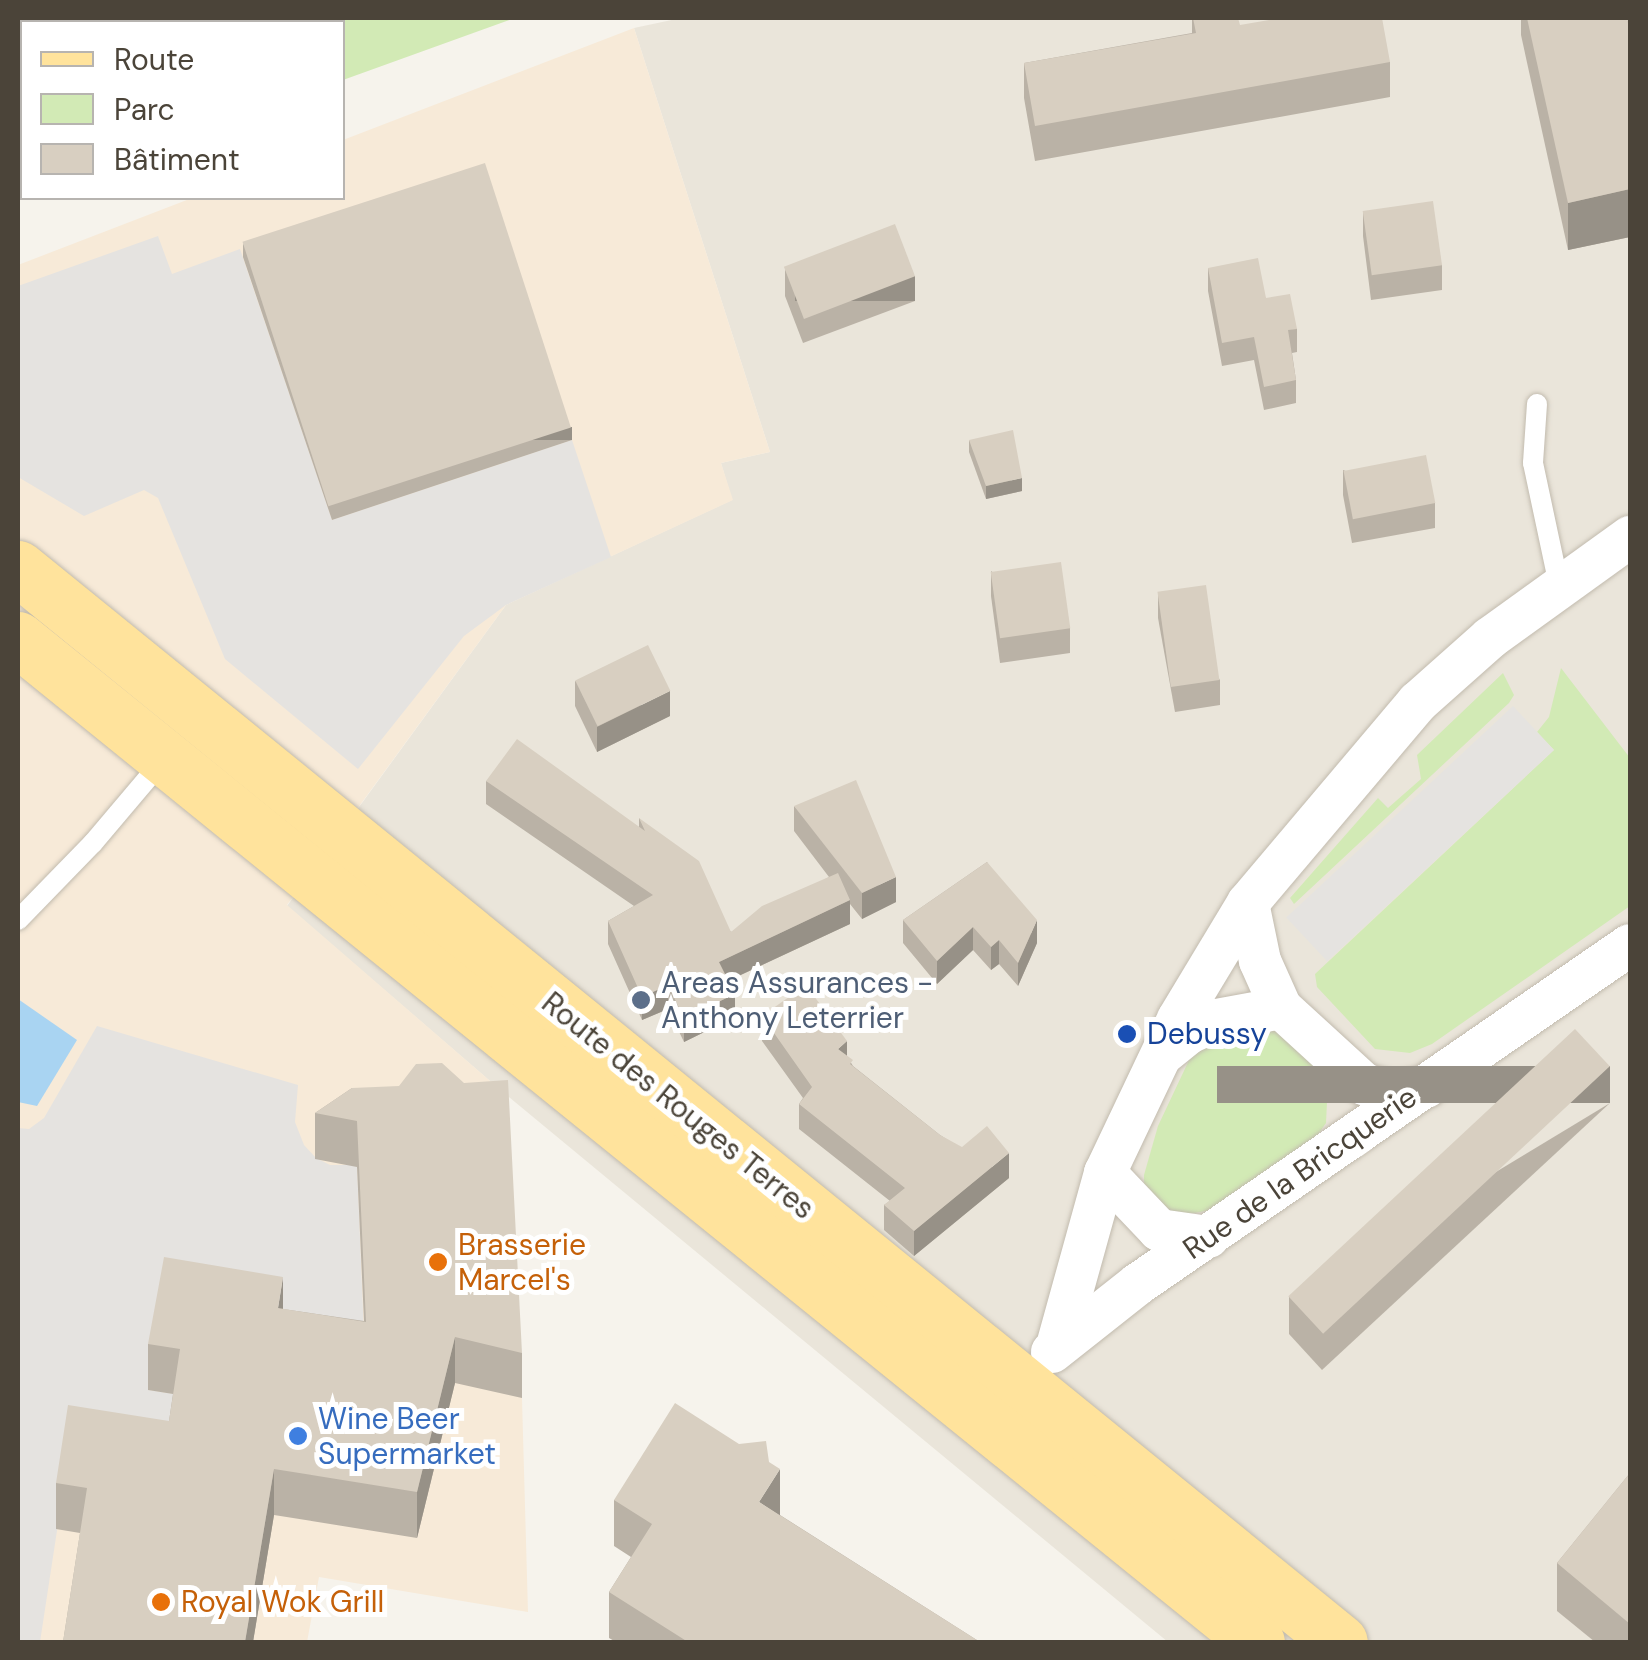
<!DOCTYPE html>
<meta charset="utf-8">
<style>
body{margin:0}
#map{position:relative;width:1648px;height:1660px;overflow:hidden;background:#f6f3ec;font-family:"DM Sans",sans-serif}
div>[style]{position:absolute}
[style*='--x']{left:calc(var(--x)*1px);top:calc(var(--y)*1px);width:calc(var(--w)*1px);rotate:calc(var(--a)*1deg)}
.residential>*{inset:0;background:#eae5da}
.commercial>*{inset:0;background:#f7ead8}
.green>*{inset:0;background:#d2eab5}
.parking>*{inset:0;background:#e5e3e0;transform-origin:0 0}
.water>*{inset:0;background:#a9d4f2}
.roads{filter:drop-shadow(0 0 2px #c2bbae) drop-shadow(0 0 2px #c2bbae)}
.lane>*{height:20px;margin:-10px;padding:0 10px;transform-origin:10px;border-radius:10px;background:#fff}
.street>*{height:42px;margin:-21px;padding:0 21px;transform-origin:21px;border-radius:21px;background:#fff}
.primary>*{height:55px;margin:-27.5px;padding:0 27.5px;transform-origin:27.5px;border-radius:27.5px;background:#ffe39c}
.wall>*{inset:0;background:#bab2a6}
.shaded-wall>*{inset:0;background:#979187;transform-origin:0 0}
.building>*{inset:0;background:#d8cfc1;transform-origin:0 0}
.dots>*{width:28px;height:28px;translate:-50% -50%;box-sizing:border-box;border:5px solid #fff;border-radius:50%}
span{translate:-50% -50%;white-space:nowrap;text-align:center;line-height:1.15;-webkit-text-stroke:10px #fff;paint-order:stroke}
.service-label{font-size:30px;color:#4e5e75}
.left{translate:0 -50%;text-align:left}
.transit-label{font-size:30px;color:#164399}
.street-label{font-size:30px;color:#4b4439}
.food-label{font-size:30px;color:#c56008}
.shop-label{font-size:30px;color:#366cbe}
.frame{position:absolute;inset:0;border:20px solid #4b4439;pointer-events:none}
.legend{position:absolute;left:20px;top:20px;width:325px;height:180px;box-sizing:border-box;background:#fff;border:2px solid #b7b4b0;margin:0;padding:12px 18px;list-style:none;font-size:30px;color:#4b4439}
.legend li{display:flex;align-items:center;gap:20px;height:50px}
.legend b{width:50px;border:2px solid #b7b4b0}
</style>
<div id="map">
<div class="residential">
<i style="clip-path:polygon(681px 18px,1630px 18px,1630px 1642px,1168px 1642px,504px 1093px,287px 906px,506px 605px,732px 500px,721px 463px,770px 452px,634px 28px)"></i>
</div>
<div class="commercial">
<i style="clip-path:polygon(634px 28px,770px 452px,721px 463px,733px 500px,506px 605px,287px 905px,504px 1093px,522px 1399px,528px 1612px,319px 1577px,307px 1642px,18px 1642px,18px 265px,192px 198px,342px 198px,343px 140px)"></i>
</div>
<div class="green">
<i style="clip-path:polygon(18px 18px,515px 18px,343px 80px,342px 22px,22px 22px,22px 96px,18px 96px)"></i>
<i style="clip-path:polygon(1561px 668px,1630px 758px,1630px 906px,1432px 1044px,1410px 1053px,1375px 1049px,1317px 987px,1315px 974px,1554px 750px,1537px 732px,1549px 717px)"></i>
<i style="clip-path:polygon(1503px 673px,1514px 695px,1509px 703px,1294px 904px,1290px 898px,1378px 798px,1388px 808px,1421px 779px,1417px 755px)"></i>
<i style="clip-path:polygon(1282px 1028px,1313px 1065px,1327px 1102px,1326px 1123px,1312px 1143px,1217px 1209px,1177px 1216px,1162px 1208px,1144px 1188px,1144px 1175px,1158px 1126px,1191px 1056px,1210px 1042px)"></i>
</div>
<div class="parking">
<i style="clip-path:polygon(158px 236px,172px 274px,240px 249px,332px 520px,572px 440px,611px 557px,506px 605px,464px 636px,358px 769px,225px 659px,158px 498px,144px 490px,84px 516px,18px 477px,18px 286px)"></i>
<i style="left:1513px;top:706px;width:60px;height:310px;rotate:47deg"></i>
<i style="clip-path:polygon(97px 1026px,298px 1085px,295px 1122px,304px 1145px,316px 1158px,330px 1165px,357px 1165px,365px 1359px,149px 1390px,180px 1395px,169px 1467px,69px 1452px,40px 1642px,18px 1642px,18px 1128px,29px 1129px,44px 1118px)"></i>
</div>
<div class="water">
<i style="clip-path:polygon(18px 999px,77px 1040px,37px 1106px,18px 1102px)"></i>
</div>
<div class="roads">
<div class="lane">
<i style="--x:1537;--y:404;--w:59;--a:93.9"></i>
<i style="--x:1533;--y:463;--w:125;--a:78"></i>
<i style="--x:18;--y:920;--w:107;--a:-45.8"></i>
<i style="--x:93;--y:843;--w:110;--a:-49.8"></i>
</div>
<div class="street">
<i style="--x:1248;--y:903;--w:59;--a:78.3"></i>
<i style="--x:1260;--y:961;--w:51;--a:65.9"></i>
<i style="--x:1281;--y:1008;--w:113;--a:42.5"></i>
<i style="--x:1364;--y:1084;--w:31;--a:17"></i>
<i style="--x:1394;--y:1093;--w:33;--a:-11"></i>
<i style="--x:1163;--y:1054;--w:33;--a:-39"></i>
<i style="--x:1189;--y:1033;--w:31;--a:-25"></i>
<i style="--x:1217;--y:1020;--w:65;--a:-10.6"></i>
<i style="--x:1105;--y:1173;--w:79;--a:46.5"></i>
<i style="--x:1159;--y:1230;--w:50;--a:8"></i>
<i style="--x:1057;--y:1346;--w:180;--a:-74.5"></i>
<i style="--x:1105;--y:1173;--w:170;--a:-64.6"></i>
<i style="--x:1178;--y:1019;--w:135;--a:-58.9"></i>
<i style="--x:1248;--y:903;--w:263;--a:-49.8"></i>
<i style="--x:1418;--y:702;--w:96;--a:-41.6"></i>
<i style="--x:1490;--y:638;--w:173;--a:-35.8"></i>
<i style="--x:1052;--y:1352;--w:110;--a:-38.3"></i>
<i style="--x:1138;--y:1284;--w:597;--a:-34.57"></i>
</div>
<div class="primary">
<i style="--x:18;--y:568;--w:1703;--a:39.09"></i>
<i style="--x:18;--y:639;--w:1594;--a:38.99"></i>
</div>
</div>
<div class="wall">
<i style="clip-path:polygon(1192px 18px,1240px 25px,1390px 62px,1390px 97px,1035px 161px,1024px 98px,1024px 63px,1192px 33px)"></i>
<i style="clip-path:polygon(1521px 18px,1627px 18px,1630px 34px,1630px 237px,1568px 250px,1521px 35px)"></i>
<i style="clip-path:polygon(1363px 211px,1442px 265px,1442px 290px,1371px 300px,1363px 236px)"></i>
<i style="clip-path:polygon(243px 244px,572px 440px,332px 520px,243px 257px)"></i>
<i style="clip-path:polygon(1208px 268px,1266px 298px,1297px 329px,1297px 352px,1292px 353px,1296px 380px,1296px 403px,1264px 410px,1254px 360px,1222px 366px,1208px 291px)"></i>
<i style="clip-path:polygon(785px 270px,915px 301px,803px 343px,785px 296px)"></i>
<i style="clip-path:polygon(969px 440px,1022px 491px,986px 499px,969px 452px)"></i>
<i style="clip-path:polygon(1343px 470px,1435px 503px,1435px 528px,1352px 543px,1343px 495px)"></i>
<i style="clip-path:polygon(991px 571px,1070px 628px,1070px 653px,1000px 663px,991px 596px)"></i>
<i style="clip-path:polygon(1158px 593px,1220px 680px,1220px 705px,1175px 712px,1158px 618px)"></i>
<i style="clip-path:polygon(575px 681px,670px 716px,597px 752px,575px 706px)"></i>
<i style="clip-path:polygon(486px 781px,639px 827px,639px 818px,731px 932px,829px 877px,794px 831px,794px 806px,896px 902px,862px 919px,850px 904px,850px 924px,728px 981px,735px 1017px,684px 1042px,668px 1009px,642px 1020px,608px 944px,608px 921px,634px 906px,486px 804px)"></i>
<i style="clip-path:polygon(987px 862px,1037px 943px,1018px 986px,999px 964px,991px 970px,973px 950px,937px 984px,903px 943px,903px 920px)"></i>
<i style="clip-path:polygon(762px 1016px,847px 1056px,853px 1066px,940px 1135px,1009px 1178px,914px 1256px,884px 1230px,884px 1205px,890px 1201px,799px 1129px,799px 1104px,803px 1098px,762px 1041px)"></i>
<i style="clip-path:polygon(352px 1088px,522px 1353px,522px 1398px,455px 1383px,417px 1538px,274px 1515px,253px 1642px,63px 1642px,80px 1533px,56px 1529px,56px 1483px,169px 1421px,173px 1394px,148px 1390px,148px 1344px,283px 1309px,364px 1321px,357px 1167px,315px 1159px,315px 1113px)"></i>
<i style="clip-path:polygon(1610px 1103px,1322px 1370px,1289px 1334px,1289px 1297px)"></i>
<i style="clip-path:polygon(1630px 1473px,1630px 1642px,1595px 1642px,1557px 1611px,1557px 1563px)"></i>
<i style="clip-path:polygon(614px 1500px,780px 1515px,980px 1642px,616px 1642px,609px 1638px,609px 1592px,631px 1557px,614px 1546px)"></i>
</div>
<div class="shaded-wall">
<i style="clip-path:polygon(1630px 189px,1630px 237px,1568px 250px,1568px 203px)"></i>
<i style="left:915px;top:276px;width:25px;height:120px;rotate:90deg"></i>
<i style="left:572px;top:427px;width:13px;height:253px;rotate:90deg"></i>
<i style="clip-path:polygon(1022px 478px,1022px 491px,986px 499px,986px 486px)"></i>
<i style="clip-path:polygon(670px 691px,670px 716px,597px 752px,597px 727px)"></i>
<i style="clip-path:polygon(896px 877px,896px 902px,862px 919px,862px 893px)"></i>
<i style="clip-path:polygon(850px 900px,850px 924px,719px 985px,719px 962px)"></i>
<i style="clip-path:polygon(1037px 920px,1037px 943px,1018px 986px,1018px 963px)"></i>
<i style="clip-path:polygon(973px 927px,973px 950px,937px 984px,937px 961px)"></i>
<i style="clip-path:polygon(999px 940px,999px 964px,991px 970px,991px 947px)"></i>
<i style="clip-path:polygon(668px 985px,668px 1009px,642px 1020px,642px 997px)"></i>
<i style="clip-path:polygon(735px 994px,735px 1017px,684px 1042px,684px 1018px)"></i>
<i style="clip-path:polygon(847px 1041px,847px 1066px,838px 1049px)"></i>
<i style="left:1610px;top:1066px;width:37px;height:393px;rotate:90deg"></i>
<i style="clip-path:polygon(1009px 1153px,1009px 1178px,914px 1256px,914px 1231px)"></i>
<i style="clip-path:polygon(283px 1277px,283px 1323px,278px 1308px)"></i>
<i style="clip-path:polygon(455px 1337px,455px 1383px,417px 1538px,417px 1492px)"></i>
<i style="clip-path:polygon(274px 1469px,274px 1515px,253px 1642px,245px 1642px)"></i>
<i style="clip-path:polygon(780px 1469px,780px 1516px,759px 1502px)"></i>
</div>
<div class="building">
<i style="clip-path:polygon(1193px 18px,1238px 18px,1240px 25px,1280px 18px,1382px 18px,1390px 62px,1035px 126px,1024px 63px,1196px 33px)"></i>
<i style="clip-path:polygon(1527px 18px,1627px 18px,1630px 34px,1630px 189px,1568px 203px)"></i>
<i style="left:485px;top:163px;width:278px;height:255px;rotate:72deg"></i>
<i style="left:1433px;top:201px;width:65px;height:71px;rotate:82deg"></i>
<i style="left:895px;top:224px;width:56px;height:119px;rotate:69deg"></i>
<i style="clip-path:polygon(1258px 258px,1266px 298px,1290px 294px,1297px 329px,1288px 330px,1296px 380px,1264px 387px,1254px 337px,1222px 343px,1208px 268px)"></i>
<i style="clip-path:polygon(1013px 430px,1022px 478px,986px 486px,969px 440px)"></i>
<i style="left:1426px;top:455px;width:49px;height:84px;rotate:79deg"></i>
<i style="left:1061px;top:562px;width:67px;height:71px;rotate:82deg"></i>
<i style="left:1206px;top:585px;width:96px;height:49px;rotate:82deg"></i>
<i style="left:648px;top:645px;width:51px;height:81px;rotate:64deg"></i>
<i style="clip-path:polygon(517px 739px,645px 831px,639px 818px,699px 861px,731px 932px,762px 906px,838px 873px,850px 900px,719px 962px,735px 994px,684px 1018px,668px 985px,642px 997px,608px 921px,653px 895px,486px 781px)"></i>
<i style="clip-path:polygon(856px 780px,896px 877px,862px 893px,794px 806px)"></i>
<i style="clip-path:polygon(987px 862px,1037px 920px,1018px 963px,999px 940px,991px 947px,973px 927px,937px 961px,903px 920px)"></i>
<i style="clip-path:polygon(806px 985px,847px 1041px,838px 1049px,853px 1060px,850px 1064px,940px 1135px,962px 1147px,987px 1126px,1009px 1153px,914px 1231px,884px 1205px,905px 1188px,799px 1104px,812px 1087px,762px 1016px)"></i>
<i style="left:1575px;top:1029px;width:51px;height:392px;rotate:47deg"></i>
<i style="clip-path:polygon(442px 1063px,464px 1083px,508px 1080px,522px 1353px,455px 1337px,417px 1492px,274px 1469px,245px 1642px,63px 1642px,87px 1488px,56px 1483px,68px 1405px,169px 1421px,180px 1349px,148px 1344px,164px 1257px,283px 1277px,278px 1308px,366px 1322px,357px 1121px,315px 1113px,352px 1088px,399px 1086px,416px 1064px)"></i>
<i style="clip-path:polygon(675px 1403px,739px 1444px,766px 1441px,769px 1462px,780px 1469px,759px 1502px,980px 1642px,688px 1642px,609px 1592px,652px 1524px,614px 1500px)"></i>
<i style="clip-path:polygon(1630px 1473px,1630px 1624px,1557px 1563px)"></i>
</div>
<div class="dots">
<i style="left:641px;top:1000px;background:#5c6f8a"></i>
<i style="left:1127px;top:1034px;background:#1a4fb4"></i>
<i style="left:438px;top:1262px;background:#e8710a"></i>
<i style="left:298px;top:1436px;background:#3f7fe0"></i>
<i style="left:161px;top:1602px;background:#e8710a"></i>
</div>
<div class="service-label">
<span class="left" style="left:661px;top:1000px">Areas Assurances -<br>Anthony Leterrier</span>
</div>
<div class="transit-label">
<span class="left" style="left:1147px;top:1034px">Debussy</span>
</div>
<div class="street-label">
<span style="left:678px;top:1106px;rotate:39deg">Route des Rouges Terres</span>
<span style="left:1300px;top:1173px;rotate:-35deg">Rue de la Bricquerie</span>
</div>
<div class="food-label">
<span class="left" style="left:458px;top:1262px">Brasserie<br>Marcel's</span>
<span class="left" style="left:181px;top:1602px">Royal Wok Grill</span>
</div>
<div class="shop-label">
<span class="left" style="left:318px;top:1436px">Wine Beer<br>Supermarket</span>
</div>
<div class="frame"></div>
<ul class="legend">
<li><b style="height:12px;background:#ffe39c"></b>Route</li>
<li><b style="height:28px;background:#d2eab5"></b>Parc</li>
<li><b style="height:28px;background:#d8cfc1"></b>Bâtiment</li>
</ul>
</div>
